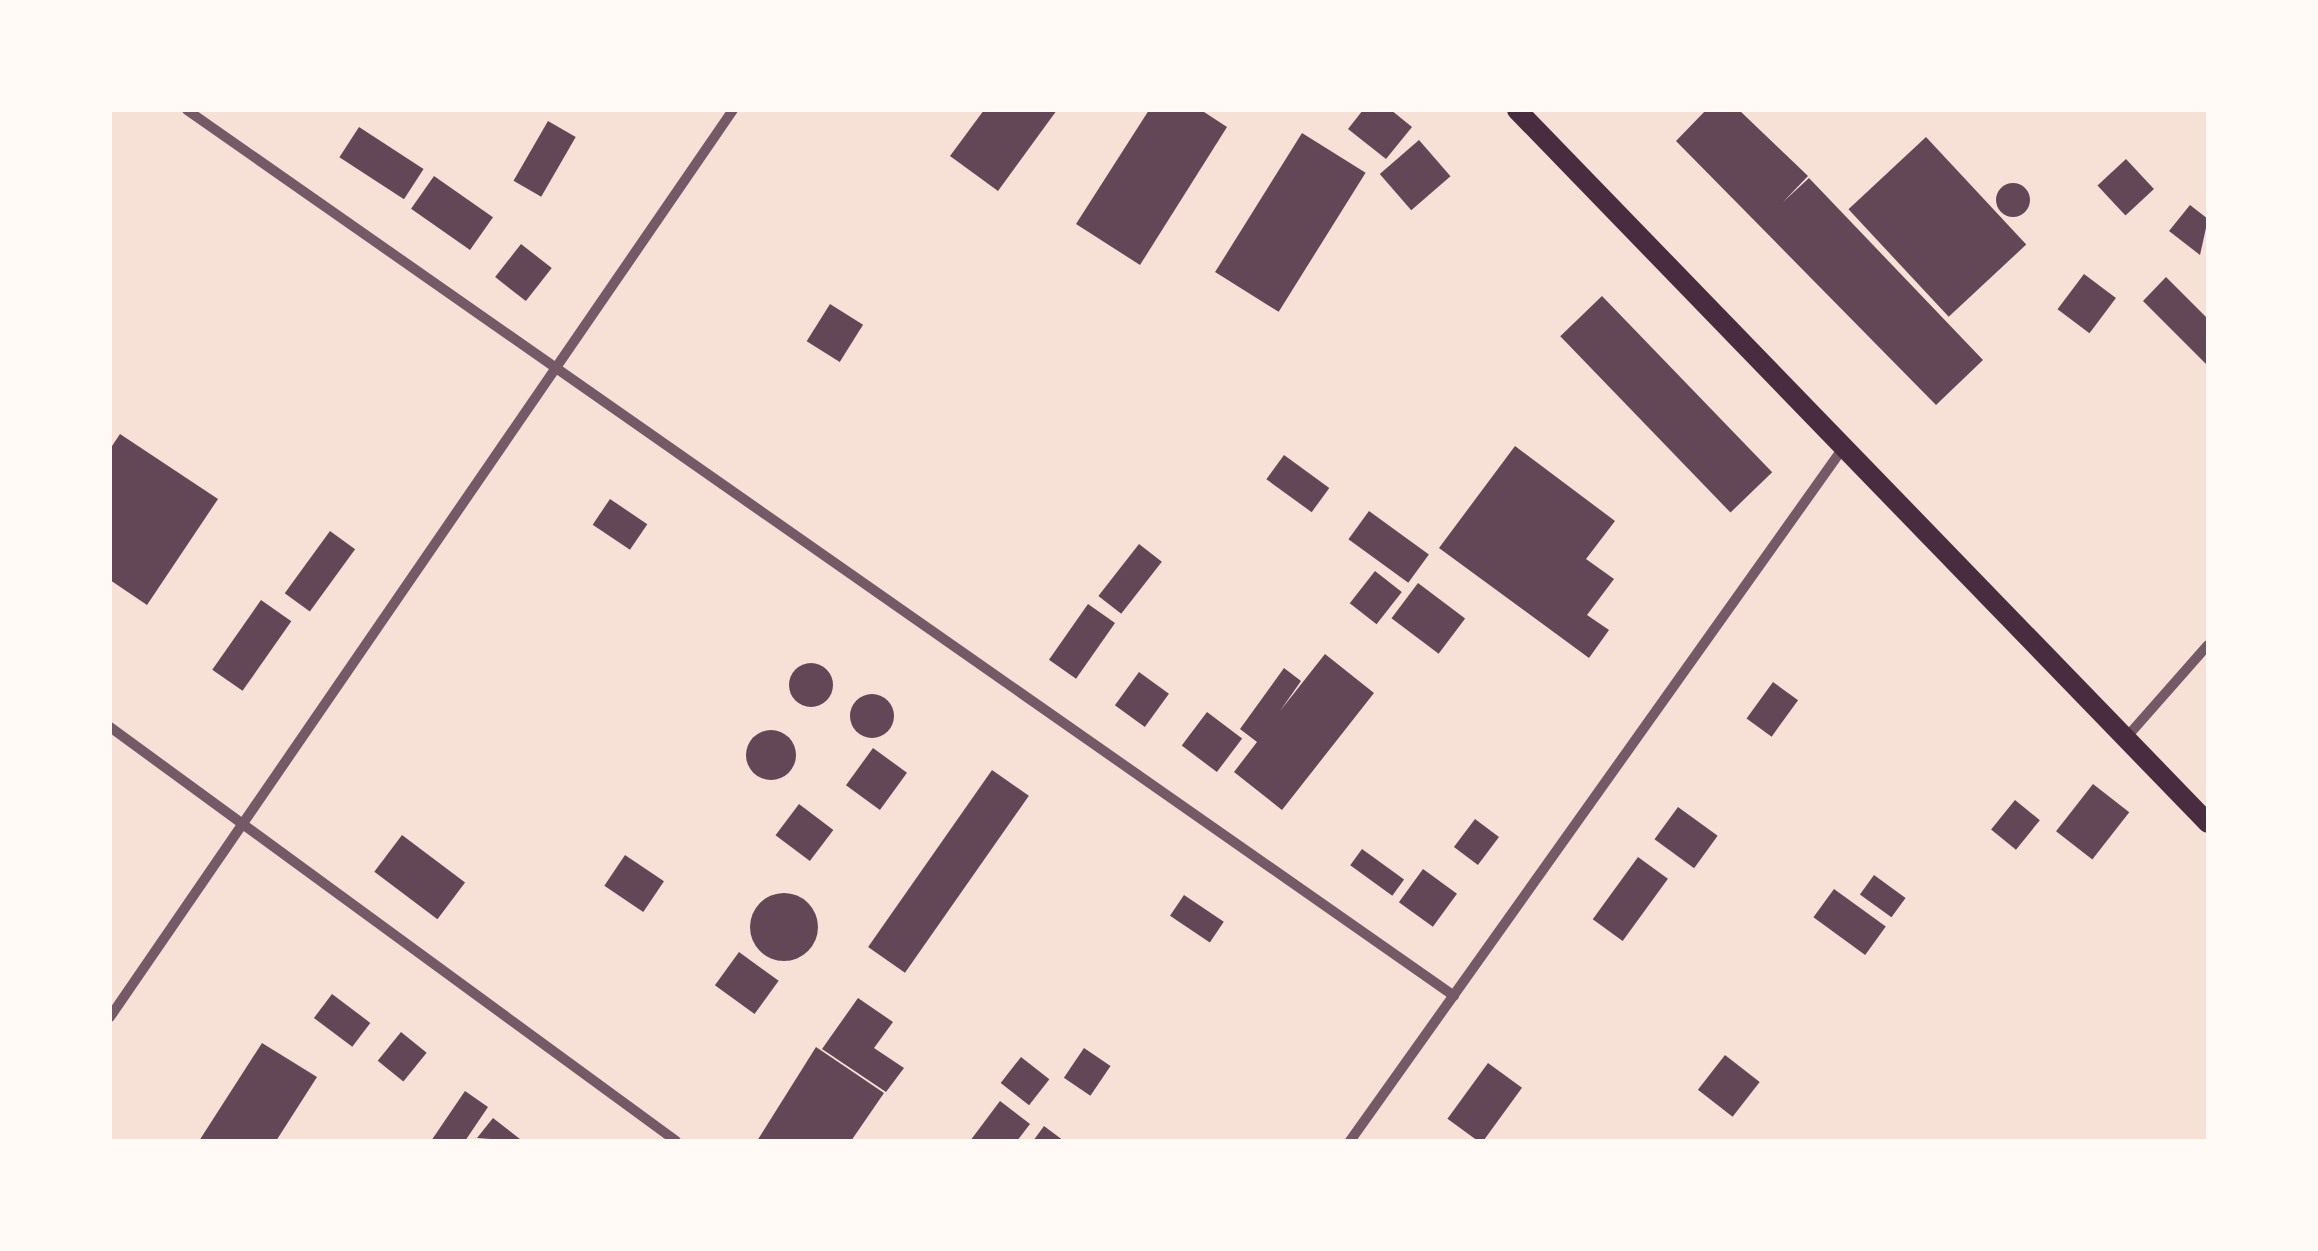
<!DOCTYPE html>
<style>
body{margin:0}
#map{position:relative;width:2318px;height:1251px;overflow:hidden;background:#f7e1d7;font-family:"Fira Sans Condensed",sans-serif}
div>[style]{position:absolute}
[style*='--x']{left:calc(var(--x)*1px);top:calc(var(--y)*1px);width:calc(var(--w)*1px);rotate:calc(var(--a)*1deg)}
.building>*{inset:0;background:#644757;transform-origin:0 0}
.round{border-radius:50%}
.minor>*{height:10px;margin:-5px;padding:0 5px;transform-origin:5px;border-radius:5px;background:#755966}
.secondary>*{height:20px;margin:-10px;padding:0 10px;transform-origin:10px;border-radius:10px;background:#4a2c40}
span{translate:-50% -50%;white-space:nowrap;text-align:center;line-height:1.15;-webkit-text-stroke:9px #fffaf5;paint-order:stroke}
.frame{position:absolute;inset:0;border:112px solid #fffaf5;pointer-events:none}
</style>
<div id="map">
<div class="building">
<i style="clip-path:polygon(984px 110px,1057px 110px,998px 191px,950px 156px)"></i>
<i style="clip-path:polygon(1149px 110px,1201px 110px,1227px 127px,1140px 265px,1076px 224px)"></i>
<i style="clip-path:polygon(1363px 110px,1391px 110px,1412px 127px,1386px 159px,1348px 129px)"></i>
<i style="clip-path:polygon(1706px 110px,1739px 110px,1808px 176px,1783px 202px,1809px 178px,1983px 360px,1936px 405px,1676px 141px)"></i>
<i style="left:548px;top:121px;width:32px;height:69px;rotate:30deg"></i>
<i style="left:359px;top:127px;width:77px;height:36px;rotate:33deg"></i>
<i style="left:1302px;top:133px;width:75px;height:164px;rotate:32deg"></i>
<i style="left:1926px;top:137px;width:147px;height:106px;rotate:47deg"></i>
<i style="left:1419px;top:140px;width:48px;height:52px;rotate:49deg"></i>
<i style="left:2126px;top:159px;width:41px;height:39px;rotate:47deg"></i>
<i style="left:434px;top:176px;width:72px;height:40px;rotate:35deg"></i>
<i class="round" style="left:1996px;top:183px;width:34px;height:34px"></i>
<i style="clip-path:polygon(2190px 205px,2208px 219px,2200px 255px,2169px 231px)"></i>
<i style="left:521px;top:244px;width:39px;height:42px;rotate:38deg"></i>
<i style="left:2084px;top:274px;width:40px;height:44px;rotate:37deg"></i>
<i style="clip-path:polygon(2166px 277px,2208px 319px,2208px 366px,2143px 301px)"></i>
<i style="left:1602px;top:296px;width:245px;height:58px;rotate:46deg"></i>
<i style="left:830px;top:304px;width:39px;height:44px;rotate:32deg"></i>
<i style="clip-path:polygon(120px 434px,218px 499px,147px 605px,110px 580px,110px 449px)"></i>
<i style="clip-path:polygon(1515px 446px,1615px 521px,1586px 559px,1614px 579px,1587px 615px,1609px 630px,1589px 658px,1439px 548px)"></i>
<i style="left:1284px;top:455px;width:56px;height:30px;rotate:36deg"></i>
<i style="left:610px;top:499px;width:45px;height:31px;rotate:34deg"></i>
<i style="left:1369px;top:511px;width:74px;height:35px;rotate:36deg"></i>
<i style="left:330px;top:531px;width:31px;height:77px;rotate:36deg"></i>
<i style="left:1139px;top:544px;width:29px;height:66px;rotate:38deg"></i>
<i style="left:1375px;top:571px;width:34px;height:41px;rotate:38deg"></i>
<i style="left:1418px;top:583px;width:59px;height:44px;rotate:37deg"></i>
<i style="left:261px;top:600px;width:37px;height:85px;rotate:35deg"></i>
<i style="left:1088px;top:604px;width:33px;height:68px;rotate:35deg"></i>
<i style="clip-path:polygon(1325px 654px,1374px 693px,1282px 810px,1234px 772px,1257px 742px,1240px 729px,1284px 668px,1301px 681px,1280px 711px)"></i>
<i class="round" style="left:789px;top:663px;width:44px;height:44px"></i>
<i style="left:1139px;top:672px;width:37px;height:41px;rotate:36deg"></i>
<i style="left:1773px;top:682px;width:31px;height:45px;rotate:36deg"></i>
<i class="round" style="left:850px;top:694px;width:44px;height:44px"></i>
<i style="left:1207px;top:712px;width:44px;height:42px;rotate:37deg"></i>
<i class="round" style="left:746px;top:730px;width:50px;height:50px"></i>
<i style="left:873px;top:748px;width:42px;height:46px;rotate:36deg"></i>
<i style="left:992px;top:770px;width:45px;height:216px;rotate:35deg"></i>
<i style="left:2093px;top:784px;width:46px;height:60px;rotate:38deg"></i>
<i style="left:2015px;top:800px;width:32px;height:38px;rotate:39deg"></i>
<i style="left:799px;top:804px;width:43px;height:39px;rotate:37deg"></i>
<i style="left:1678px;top:807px;width:49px;height:40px;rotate:36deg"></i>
<i style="left:1475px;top:819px;width:30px;height:35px;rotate:37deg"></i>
<i style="left:402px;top:835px;width:79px;height:46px;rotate:37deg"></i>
<i style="left:1362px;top:849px;width:52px;height:20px;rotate:36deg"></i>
<i style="left:625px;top:855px;width:47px;height:37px;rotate:34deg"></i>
<i style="left:1638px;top:857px;width:37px;height:77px;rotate:36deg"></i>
<i style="left:1423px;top:869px;width:42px;height:41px;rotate:36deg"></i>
<i style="left:1874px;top:875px;width:39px;height:24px;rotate:36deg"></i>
<i style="left:1834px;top:889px;width:64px;height:35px;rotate:36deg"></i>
<i class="round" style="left:750px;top:893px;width:68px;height:68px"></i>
<i style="left:1184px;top:895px;width:48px;height:25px;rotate:34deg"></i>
<i style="left:739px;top:952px;width:49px;height:41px;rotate:36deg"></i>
<i style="left:332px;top:994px;width:48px;height:30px;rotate:37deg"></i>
<i style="clip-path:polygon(858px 998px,893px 1022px,874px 1048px,904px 1068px,886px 1092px,822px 1049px)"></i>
<i style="left:401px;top:1032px;width:33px;height:37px;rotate:39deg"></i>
<i style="clip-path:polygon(262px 1043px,317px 1077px,276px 1141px,199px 1141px)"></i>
<i style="clip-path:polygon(816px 1047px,884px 1093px,851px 1141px,757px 1141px)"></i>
<i style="left:1084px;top:1048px;width:32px;height:36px;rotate:34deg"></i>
<i style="left:1725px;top:1055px;width:44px;height:44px;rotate:38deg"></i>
<i style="left:1021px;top:1057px;width:36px;height:33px;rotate:38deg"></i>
<i style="left:1488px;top:1063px;width:42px;height:69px;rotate:36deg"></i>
<i style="clip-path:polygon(465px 1091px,488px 1107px,465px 1141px,431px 1141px)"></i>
<i style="clip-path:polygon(1000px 1101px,1030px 1124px,1017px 1141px,970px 1141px)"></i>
<i style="clip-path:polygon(493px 1118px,520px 1139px,518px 1141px,477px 1138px)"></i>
<i style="clip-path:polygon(1044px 1126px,1064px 1141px,1033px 1141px)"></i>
</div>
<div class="minor">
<i style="--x:187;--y:110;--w:1546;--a:34.96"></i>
<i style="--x:110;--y:727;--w:701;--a:36.18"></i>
<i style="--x:2125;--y:739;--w:125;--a:-48.6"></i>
<i style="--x:110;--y:1017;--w:1100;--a:-55.52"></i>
<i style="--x:1350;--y:1141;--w:850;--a:-54.57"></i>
</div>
<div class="secondary">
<i style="--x:1517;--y:110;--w:993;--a:45.9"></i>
</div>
<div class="frame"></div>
</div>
